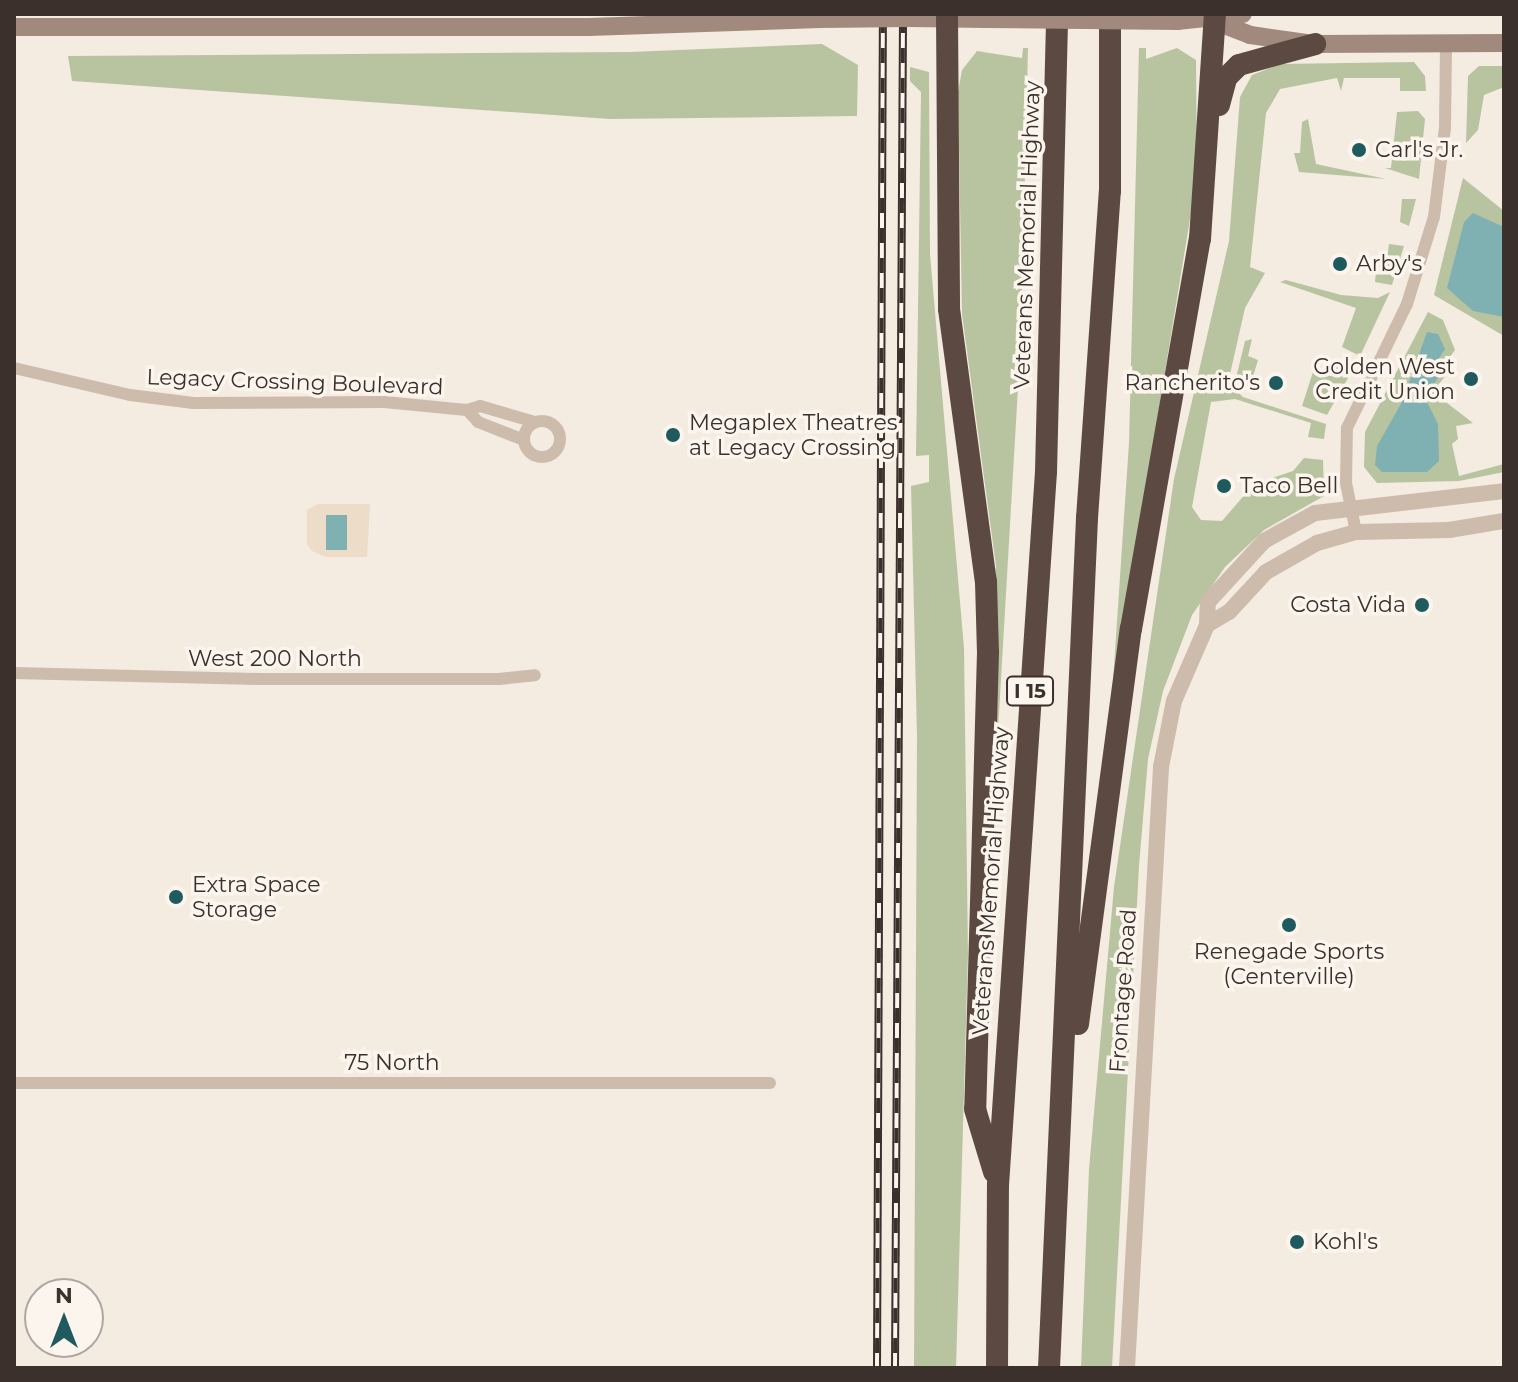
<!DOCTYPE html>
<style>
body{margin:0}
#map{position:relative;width:1518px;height:1382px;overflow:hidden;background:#f4ebe1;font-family:Montserrat,sans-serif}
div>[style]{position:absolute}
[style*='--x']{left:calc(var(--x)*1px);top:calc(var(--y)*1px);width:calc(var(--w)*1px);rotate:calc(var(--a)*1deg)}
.green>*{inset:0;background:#b8c4a0}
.plaza>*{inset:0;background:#ecdcc8}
.water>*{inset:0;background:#7fb0b2;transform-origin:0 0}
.minor>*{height:12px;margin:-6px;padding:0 6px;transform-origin:6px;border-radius:6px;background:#cdbbac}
.minor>.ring{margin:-6px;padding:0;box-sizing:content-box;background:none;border:12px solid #cdbbac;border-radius:50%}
.tertiary>*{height:16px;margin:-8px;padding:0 8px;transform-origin:8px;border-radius:8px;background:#cdbbac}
.secondary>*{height:18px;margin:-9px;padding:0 9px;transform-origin:9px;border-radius:9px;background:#a18a7d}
.motorway>*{height:22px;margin:-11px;padding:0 11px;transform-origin:11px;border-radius:11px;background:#5c4a42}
.rail>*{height:8px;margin-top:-4px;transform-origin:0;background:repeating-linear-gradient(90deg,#fbf5ee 0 15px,#3b302b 0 30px);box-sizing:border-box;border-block:2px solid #3b302b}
.secondary-bridge>*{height:18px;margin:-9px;padding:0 9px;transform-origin:9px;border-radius:9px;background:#a18a7d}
.dots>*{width:22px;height:22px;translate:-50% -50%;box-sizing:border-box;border:4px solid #fbf5ee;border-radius:50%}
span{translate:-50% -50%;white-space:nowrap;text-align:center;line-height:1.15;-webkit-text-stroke:7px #fbf5ee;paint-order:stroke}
.shield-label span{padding:2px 6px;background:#fbf5ee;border:2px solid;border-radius:6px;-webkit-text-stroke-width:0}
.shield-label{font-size:20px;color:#3b302b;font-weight:700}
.poi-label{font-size:22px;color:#3b302b}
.left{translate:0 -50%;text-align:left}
.right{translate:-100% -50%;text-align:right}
.street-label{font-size:22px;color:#3b302b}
.frame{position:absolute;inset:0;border:16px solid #3b302b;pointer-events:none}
.north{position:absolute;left:24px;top:1278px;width:80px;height:80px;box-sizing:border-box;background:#fbf5ee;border:2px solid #aea6a0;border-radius:50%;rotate:0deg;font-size:22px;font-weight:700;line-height:32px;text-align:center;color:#3b302b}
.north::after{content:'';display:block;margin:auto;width:28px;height:36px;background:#1f5a5e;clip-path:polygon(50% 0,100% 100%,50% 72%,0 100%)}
</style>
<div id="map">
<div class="green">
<i style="clip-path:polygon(822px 44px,858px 65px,857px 116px,610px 119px,101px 83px,72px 81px,68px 56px,630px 52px)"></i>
<i style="clip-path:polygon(1023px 48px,1028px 48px,1021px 336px,997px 748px,991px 749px,996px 566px,962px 314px,958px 92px,962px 70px,977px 51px,1022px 58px)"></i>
<i style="clip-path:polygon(1139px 48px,1146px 48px,1146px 59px,1177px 48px,1196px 60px,1197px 176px,1112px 696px,1129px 443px)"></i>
<i style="clip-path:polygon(1414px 62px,1425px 76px,1426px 91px,1400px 91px,1400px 78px,1344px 78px,1341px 91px,1337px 78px,1280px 89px,1266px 113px,1250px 267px,1265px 273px,1245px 308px,1228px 383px,1243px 397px,1326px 424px,1324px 439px,1308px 437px,1311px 423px,1235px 399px,1211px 402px,1192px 507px,1201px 520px,1222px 521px,1254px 484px,1293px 471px,1304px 458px,1323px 460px,1324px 496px,1264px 530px,1225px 567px,1192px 615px,1163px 691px,1148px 759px,1139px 866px,1112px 1368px,1081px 1368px,1089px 1169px,1114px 887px,1174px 479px,1229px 241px,1240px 97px,1252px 75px,1280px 64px)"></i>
<i style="clip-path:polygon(1479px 66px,1504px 66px,1504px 87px,1484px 95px,1478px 130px,1466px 143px,1468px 76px)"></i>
<i style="clip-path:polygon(910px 67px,929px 72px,930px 254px,964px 648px,968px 954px,956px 1368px,914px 1368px,917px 736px,911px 486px,929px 482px,929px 455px,916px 456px,921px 92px,910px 81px)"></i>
<i style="clip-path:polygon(1418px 111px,1425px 119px,1419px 179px,1385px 168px,1391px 168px,1397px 112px)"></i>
<i style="clip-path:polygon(1308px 119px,1316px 164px,1386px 179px,1299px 172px,1294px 153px,1300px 153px,1302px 122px)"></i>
<i style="clip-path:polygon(1463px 178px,1504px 211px,1504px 336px,1434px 295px)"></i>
<i style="clip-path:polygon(1402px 199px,1416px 199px,1409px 226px,1400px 222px)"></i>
<i style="clip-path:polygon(1389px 244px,1404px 246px,1392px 285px,1375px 282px,1377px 259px,1387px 259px)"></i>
<i style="clip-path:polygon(1286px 280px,1341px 295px,1378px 298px,1390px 292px,1360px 356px,1342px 347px,1356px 308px,1280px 282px)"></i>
<i style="clip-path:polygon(1428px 312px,1443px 320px,1455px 350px,1446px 362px,1453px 366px,1436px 388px,1438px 396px,1473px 423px,1456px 426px,1458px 439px,1452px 444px,1459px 476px,1504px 464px,1504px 472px,1459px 481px,1377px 483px,1364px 467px,1365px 432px)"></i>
<i style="clip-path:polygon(1252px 339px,1248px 356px,1258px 360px,1249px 390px,1236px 378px,1245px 341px)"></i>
<i style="clip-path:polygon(1334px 366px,1352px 371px,1327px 415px,1302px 406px,1313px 372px,1323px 376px)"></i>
</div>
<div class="plaza">
<i style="clip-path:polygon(318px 504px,370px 504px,367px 557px,326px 557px,312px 551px,307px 544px,307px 510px)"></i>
</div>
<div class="water">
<i style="clip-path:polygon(1473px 213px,1504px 227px,1504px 317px,1473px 311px,1447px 288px,1464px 222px)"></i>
<i style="clip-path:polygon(1427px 332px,1438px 334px,1445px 349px,1438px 360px,1443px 370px,1425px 398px,1438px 424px,1439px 461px,1427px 472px,1382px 472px,1375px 465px,1377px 446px,1402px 402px)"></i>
<i style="left:326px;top:515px;width:21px;height:35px"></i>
</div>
<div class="minor">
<i style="--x:14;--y:368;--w:119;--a:13.1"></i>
<i style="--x:130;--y:395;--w:64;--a:7.2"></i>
<i style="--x:193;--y:403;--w:191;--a:-0.3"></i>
<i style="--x:384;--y:402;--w:83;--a:5.5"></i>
<i style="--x:467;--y:410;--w:14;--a:-17"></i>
<i style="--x:480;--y:406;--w:57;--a:16.2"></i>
<i style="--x:467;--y:410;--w:16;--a:47"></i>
<i style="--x:478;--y:422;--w:49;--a:21.4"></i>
<i class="ring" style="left:524px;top:421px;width:24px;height:24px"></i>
<i style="--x:1356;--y:532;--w:50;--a:-101.5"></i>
<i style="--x:1346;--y:483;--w:55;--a:-89"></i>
<i style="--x:1347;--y:428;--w:138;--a:-64.2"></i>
<i style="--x:1407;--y:304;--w:91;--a:-72.8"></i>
<i style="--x:1434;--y:217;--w:90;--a:-83"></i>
<i style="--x:1445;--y:128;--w:85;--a:-89.3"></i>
<i style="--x:14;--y:673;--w:246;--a:1.4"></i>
<i style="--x:260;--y:679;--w:239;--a:0"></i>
<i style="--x:499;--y:679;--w:36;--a:-6"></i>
<i style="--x:14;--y:1083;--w:756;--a:0"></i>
</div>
<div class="tertiary">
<i style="--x:1207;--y:625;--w:26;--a:-31"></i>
<i style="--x:1229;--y:612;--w:54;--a:-47.2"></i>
<i style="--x:1266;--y:572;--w:59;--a:-29.6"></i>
<i style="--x:1317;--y:543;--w:41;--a:-15.8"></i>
<i style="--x:1356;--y:532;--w:93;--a:-1.2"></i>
<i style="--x:1449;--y:530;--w:56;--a:-9.3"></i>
<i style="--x:1127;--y:1368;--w:602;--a:-86.76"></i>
<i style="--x:1161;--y:767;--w:67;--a:-78.9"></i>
<i style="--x:1174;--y:701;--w:83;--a:-66.5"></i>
<i style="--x:1207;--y:625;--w:23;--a:-88"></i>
<i style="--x:1208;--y:602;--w:83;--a:-47.4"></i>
<i style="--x:1264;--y:541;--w:58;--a:-28.8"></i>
<i style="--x:1315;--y:513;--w:190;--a:-6.6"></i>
</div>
<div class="secondary">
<i style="--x:909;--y:18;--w:77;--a:0.7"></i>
<i style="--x:1177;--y:21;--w:66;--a:-6.1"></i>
<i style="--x:1214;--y:21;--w:39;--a:21"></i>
<i style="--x:1250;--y:35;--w:66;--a:7.9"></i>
<i style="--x:1315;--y:44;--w:189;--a:-0.3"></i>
<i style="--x:14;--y:27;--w:575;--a:0"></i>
<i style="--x:589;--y:27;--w:231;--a:-2"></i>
</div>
<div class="motorway">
<i style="--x:947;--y:14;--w:295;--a:89.6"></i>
<i style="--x:949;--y:309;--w:275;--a:82.3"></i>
<i style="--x:986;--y:582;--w:70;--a:88.4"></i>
<i style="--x:988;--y:652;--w:457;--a:91.6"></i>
<i style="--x:975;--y:1109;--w:66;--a:73.2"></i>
<i style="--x:1219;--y:105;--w:28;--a:-75"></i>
<i style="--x:1226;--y:78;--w:18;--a:-45"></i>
<i style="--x:1239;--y:65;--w:79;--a:-15.4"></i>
<i style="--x:1078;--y:1024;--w:399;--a:-82.4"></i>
<i style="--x:1131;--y:629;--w:396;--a:-80"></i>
<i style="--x:1200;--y:239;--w:225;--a:-86.2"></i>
<i style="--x:997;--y:1368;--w:183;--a:-89.7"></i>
<i style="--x:998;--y:1185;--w:715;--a:-86.15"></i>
<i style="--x:1046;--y:472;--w:458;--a:-88.6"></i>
<i style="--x:1049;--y:1368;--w:851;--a:-87.44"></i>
<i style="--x:1087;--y:518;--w:328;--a:-86"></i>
<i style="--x:1110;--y:191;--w:177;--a:-90"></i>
</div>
<div class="rail">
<i style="--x:877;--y:1368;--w:1354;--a:-89.75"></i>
<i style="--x:895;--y:1368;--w:1354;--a:-89.66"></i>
</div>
<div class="secondary-bridge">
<i style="--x:820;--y:19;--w:89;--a:-0.6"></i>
<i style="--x:986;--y:19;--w:191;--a:0.6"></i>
</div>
<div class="dots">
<i style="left:1359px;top:150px;background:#1f5a5e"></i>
<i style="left:1340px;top:264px;background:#1f5a5e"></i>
<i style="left:1471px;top:379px;background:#1f5a5e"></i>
<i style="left:1276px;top:383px;background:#1f5a5e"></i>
<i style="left:673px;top:435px;background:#1f5a5e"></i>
<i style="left:1224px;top:486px;background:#1f5a5e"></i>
<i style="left:1422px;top:605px;background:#1f5a5e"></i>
<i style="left:176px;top:897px;background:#1f5a5e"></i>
<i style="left:1289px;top:925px;background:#1f5a5e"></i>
<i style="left:1297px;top:1242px;background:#1f5a5e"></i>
</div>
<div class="shield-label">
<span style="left:1030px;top:691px">I 15</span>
</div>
<div class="poi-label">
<span class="left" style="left:1375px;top:150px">Carl's Jr.</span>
<span class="left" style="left:1356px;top:264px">Arby's</span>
<span class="right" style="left:1455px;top:379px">Golden West<br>Credit Union</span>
<span class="right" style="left:1260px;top:383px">Rancherito's</span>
<span class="left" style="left:689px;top:435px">Megaplex Theatres<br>at Legacy Crossing</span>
<span class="left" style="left:1240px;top:486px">Taco Bell</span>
<span class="right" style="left:1406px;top:605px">Costa Vida</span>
<span class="left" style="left:192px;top:897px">Extra Space<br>Storage</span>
<span style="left:1289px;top:964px">Renegade Sports<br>(Centerville)</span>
<span class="left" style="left:1313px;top:1242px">Kohl's</span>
</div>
<div class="street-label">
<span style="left:1027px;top:235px;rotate:-88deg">Veterans Memorial Highway</span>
<span style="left:295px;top:382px;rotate:2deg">Legacy Crossing Boulevard</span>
<span style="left:275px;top:659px">West 200 North</span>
<span style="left:991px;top:881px;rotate:-86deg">Veterans Memorial Highway</span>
<span style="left:1123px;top:991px;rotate:-86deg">Frontage Road</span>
<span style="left:392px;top:1063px">75 North</span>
</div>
<div class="frame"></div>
<div class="north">N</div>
</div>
